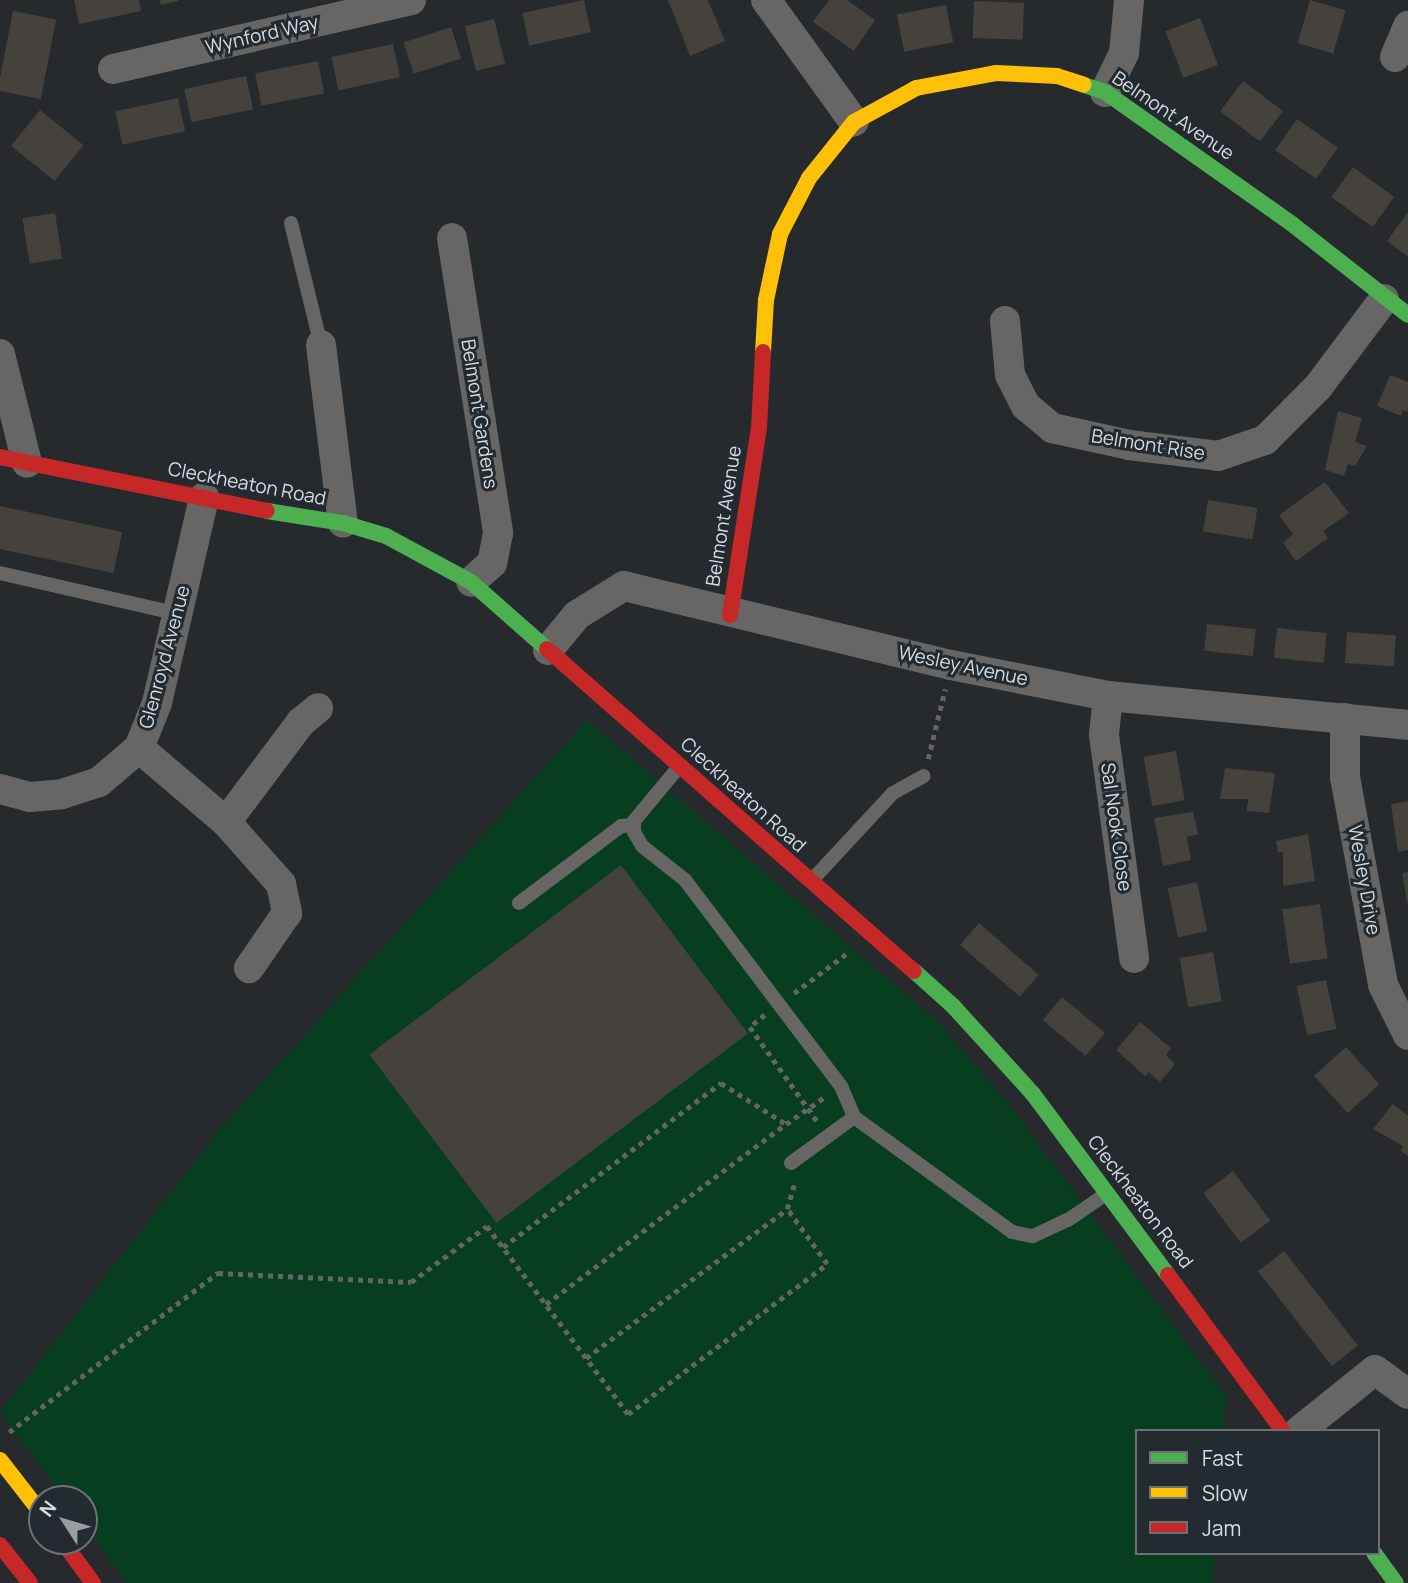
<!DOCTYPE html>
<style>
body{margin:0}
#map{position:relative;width:1408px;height:1583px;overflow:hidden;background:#262a2d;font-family:Manrope,sans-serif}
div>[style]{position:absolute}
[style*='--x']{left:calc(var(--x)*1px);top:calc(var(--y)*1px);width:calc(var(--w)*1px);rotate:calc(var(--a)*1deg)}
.green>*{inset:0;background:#073e20}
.building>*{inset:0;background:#45413c;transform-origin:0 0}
.path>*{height:4.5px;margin-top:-2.25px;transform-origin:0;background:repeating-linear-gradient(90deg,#626564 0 5px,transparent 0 10px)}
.lane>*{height:14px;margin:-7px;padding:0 7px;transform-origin:7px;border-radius:7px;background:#676665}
.street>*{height:30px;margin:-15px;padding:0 15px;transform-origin:15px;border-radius:15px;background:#676665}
.fast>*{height:16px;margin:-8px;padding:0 8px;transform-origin:8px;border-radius:8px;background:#4caf50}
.slow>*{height:16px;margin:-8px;padding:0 8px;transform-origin:8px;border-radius:8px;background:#ffc107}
.jam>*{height:16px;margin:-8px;padding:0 8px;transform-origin:8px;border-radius:8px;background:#c62828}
span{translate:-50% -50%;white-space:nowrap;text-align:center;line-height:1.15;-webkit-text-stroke:6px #232a30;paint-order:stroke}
.street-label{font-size:19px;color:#d8dce1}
.legend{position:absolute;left:1135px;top:1429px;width:245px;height:126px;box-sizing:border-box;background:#232a30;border:2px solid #6b7177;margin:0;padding:9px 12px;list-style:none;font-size:21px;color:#d8dce1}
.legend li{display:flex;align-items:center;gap:14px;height:35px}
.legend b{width:35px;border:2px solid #6b7177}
.north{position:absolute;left:28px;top:1485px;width:70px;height:70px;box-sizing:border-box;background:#232a30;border:2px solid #6b7177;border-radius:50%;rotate:307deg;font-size:19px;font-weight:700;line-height:28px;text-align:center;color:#d8dce1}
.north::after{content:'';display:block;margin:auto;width:24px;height:32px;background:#9a9ea2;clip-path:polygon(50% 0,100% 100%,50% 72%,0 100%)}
</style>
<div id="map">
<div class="green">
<i style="clip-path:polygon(587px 720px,938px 1022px,1014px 1111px,1226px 1396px,1223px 1431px,1137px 1431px,1137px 1553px,1215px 1553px,1212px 1583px,127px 1583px,84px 1525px,84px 1499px,65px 1499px,0 1412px,217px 1133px)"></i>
</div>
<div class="building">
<i style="clip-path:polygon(74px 0,139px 0,141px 11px,79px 24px)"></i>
<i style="clip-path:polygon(160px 0,178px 0,178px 1px,161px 5px)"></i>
<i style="left:584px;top:0;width:33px;height:63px;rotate:78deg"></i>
<i style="clip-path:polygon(668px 0,708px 0,725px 41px,690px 56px)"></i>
<i style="clip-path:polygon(829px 0,847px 0,875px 20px,854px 51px,813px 22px)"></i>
<i style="left:1310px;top:0;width:37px;height:45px;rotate:16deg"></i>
<i style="left:974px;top:1px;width:50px;height:37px;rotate:2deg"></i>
<i style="left:946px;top:5px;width:38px;height:50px;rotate:79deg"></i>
<i style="left:13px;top:11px;width:44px;height:81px;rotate:11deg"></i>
<i style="left:1200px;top:18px;width:50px;height:37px;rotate:69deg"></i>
<i style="left:494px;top:19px;width:46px;height:30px;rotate:76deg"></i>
<i style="left:451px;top:27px;width:33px;height:50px;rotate:72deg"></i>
<i style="left:393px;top:44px;width:34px;height:63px;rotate:78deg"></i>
<i style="left:318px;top:61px;width:33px;height:64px;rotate:79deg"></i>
<i style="left:246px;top:76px;width:34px;height:63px;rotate:78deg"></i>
<i style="left:1243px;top:81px;width:50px;height:38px;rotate:37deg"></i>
<i style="left:178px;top:98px;width:34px;height:64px;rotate:78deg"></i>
<i style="left:40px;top:110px;width:56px;height:46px;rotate:39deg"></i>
<i style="left:1297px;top:119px;width:50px;height:38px;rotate:35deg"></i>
<i style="left:1353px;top:167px;width:51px;height:37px;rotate:36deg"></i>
<i style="clip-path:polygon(1408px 212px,1408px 257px,1387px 241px)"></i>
<i style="left:55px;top:213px;width:46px;height:33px;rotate:81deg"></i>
<i style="clip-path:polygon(1390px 375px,1408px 382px,1408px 412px,1403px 410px,1401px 416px,1377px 406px)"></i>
<i style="clip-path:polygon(1338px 411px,1362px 418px,1355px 442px,1367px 446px,1355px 466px,1348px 464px,1344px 476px,1325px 470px)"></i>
<i style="clip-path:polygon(1325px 482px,1349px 513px,1323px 531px,1328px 538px,1296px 561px,1283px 543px,1293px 534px,1279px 515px)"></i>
<i style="left:1208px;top:500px;width:50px;height:32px;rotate:9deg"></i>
<i style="left:0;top:506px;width:125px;height:42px;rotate:12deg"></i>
<i style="left:1207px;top:624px;width:49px;height:27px;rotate:6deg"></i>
<i style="left:1277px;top:628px;width:50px;height:30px;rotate:6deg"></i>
<i style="left:1347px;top:632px;width:49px;height:31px;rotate:4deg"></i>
<i style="left:1176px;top:751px;width:50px;height:33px;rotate:80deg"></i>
<i style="clip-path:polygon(1225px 768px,1275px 773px,1269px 813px,1246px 811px,1249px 799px,1220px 799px)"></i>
<i style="clip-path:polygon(1408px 801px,1408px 850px,1398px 852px,1391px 804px)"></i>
<i style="clip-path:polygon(1193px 812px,1198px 834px,1187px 837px,1191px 860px,1163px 866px,1154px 818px)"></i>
<i style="clip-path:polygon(1308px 834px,1315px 881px,1283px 886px,1283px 852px,1278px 852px,1276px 841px)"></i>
<i style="left:621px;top:865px;width:211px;height:315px;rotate:53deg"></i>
<i style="clip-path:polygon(1408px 872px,1408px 902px,1407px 902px,1402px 873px)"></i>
<i style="left:1197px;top:882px;width:50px;height:30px;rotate:78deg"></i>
<i style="left:1320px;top:904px;width:55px;height:38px;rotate:82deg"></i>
<i style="left:979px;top:923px;width:79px;height:29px;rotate:41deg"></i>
<i style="left:1213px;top:952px;width:50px;height:34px;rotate:80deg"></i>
<i style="left:1326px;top:980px;width:50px;height:30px;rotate:78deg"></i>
<i style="left:1062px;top:997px;width:56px;height:30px;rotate:40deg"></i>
<i style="clip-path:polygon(1140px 1022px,1171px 1048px,1166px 1055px,1175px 1064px,1160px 1082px,1149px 1072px,1145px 1076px,1116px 1050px)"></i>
<i style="left:1346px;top:1047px;width:50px;height:43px;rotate:48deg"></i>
<i style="clip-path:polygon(1393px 1104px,1408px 1116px,1408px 1156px,1401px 1151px,1403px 1146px,1373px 1129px)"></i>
<i style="left:1233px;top:1171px;width:62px;height:37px;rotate:53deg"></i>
<i style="left:1284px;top:1251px;width:120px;height:33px;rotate:52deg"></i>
</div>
<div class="path">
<i style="--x:928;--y:759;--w:72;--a:-76.3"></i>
<i style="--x:794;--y:993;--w:65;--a:-36.9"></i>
<i style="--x:765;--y:1015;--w:19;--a:141"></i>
<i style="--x:750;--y:1027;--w:115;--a:54.5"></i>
<i style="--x:503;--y:1247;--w:273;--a:-37"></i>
<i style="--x:721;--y:1083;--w:77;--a:32.2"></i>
<i style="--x:786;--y:1124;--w:49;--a:-35"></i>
<i style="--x:546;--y:1304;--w:300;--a:-36.9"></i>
<i style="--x:586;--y:1358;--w:250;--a:-36.5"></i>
<i style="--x:9;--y:1432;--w:263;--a:-37.3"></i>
<i style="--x:218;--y:1273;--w:193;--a:2.7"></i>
<i style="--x:411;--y:1282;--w:94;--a:-36.4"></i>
<i style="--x:487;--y:1226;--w:235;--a:53.1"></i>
<i style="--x:628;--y:1414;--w:249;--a:-37"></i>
<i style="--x:827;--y:1264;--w:68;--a:-126"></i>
<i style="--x:787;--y:1209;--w:29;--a:-74"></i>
</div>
<div class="lane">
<i style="--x:291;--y:223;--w:126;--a:76.2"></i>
<i style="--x:0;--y:573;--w:184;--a:12.9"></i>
<i style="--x:678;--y:768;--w:69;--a:129.7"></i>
<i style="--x:634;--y:821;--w:11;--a:90"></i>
<i style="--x:634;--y:832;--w:16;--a:60"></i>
<i style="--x:642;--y:846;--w:55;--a:38.3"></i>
<i style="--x:685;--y:880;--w:258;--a:52.9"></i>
<i style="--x:841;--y:1086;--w:34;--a:67"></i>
<i style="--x:813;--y:879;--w:117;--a:-47.1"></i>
<i style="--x:893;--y:793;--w:35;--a:-29"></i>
<i style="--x:519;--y:903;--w:128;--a:-37"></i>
<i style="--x:621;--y:826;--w:13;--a:-4"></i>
<i style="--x:791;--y:1163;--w:78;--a:-36.1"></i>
<i style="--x:854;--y:1117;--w:195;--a:36"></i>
<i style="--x:1012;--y:1232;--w:21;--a:11"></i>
<i style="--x:1033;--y:1236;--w:38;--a:-25"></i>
<i style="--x:1068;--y:1220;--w:46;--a:-34.4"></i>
</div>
<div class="street">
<i style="--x:766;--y:0;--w:150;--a:54.2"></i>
<i style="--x:1395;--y:57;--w:34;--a:-67"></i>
<i style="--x:113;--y:69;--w:306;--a:-13"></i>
<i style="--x:1105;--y:92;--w:43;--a:-64"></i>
<i style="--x:1124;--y:53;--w:53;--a:-84.6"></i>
<i style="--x:452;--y:238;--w:299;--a:81.1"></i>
<i style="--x:498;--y:533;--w:31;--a:101"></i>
<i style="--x:492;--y:563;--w:28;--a:138"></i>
<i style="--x:1005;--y:321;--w:54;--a:84.7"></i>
<i style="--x:1010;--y:375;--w:35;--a:63"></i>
<i style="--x:1026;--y:406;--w:34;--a:40"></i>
<i style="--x:1052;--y:428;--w:79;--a:12.4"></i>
<i style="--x:1129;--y:445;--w:90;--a:7"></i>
<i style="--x:1218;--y:456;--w:50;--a:-18.8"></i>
<i style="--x:1265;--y:440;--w:75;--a:-45"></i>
<i style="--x:1318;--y:387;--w:110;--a:-53.1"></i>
<i style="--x:321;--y:345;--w:179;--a:83"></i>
<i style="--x:0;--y:354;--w:112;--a:76.1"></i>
<i style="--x:548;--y:650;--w:45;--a:-50.4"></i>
<i style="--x:577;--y:615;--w:55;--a:-31.7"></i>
<i style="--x:624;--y:586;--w:336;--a:13.6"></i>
<i style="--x:951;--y:665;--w:160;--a:11.2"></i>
<i style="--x:1108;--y:696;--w:301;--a:5.5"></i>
<i style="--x:1108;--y:696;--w:39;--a:96"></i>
<i style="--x:1104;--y:735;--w:225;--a:82.3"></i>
<i style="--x:1345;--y:718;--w:59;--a:90"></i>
<i style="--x:1345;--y:777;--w:211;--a:79.6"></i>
<i style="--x:1383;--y:985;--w:56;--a:63.4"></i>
<i style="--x:139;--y:748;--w:114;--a:40.4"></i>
<i style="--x:226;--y:822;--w:83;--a:48.4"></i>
<i style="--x:281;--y:884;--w:30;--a:78"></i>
<i style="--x:287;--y:913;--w:67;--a:124.6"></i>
<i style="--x:0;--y:789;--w:31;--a:15"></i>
<i style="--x:30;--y:797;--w:32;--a:-5"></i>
<i style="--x:62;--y:794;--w:39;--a:-18"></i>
<i style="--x:99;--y:782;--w:52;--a:-40.4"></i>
<i style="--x:139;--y:748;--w:48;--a:-68.2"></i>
<i style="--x:157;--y:703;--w:211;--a:-77.1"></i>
<i style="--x:226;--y:822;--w:125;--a:-53.1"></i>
<i style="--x:301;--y:722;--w:22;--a:-39"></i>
<i style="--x:1299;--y:1431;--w:97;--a:-38.8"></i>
<i style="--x:1375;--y:1370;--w:41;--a:36"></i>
</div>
<div class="fast">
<i style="--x:1084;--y:85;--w:22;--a:18"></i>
<i style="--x:1105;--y:92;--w:229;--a:35.2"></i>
<i style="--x:1292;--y:224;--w:147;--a:38.1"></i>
<i style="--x:267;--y:511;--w:77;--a:9"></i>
<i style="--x:343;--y:523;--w:45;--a:16.8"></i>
<i style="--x:386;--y:536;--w:97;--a:28.4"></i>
<i style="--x:471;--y:582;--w:101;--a:41.4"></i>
<i style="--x:914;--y:971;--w:52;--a:41.9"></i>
<i style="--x:953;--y:1006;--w:119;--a:47.7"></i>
<i style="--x:1033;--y:1094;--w:226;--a:53.3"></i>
<i style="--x:1374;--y:1553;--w:37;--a:54"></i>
</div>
<div class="slow">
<i style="--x:763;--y:352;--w:52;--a:-86.7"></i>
<i style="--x:766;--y:300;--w:67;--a:-78"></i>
<i style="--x:780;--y:234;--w:63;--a:-62.6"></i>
<i style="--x:809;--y:178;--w:72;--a:-51.2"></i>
<i style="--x:854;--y:122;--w:71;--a:-28.7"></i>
<i style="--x:916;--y:88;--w:81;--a:-10.6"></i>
<i style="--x:996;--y:73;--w:61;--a:2.8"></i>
<i style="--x:1057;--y:76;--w:28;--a:18"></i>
<i style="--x:0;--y:1460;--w:68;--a:52.1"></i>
</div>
<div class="jam">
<i style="--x:0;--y:457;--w:272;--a:11.4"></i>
<i style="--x:730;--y:615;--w:189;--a:-81.2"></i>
<i style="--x:759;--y:428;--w:76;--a:-87"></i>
<i style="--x:547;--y:649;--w:488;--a:41.3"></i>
<i style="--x:1168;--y:1275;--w:194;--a:53.6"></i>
<i style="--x:62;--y:1541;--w:52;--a:53.6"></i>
<i style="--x:0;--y:1545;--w:48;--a:51.7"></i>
</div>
<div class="street-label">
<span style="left:262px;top:35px;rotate:-13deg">Wynford Way</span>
<span style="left:1173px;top:116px;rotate:34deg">Belmont Avenue</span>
<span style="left:479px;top:414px;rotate:81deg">Belmont Gardens</span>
<span style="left:1148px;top:445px;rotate:9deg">Belmont Rise</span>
<span style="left:247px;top:484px;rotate:11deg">Cleckheaton Road</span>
<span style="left:724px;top:516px;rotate:-81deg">Belmont Avenue</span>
<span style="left:165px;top:657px;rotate:-75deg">Glenroyd Avenue</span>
<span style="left:963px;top:666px;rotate:12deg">Wesley Avenue</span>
<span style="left:743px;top:795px;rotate:42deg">Cleckheaton Road</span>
<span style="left:1116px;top:827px;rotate:82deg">Sal Nook Close</span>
<span style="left:1364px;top:880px;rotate:80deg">Wesley Drive</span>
<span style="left:1140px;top:1202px;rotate:53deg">Cleckheaton Road</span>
</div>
<ul class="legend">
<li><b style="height:9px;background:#4caf50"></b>Fast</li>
<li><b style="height:9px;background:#ffc107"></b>Slow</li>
<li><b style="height:9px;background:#c62828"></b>Jam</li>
</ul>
<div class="north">N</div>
</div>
